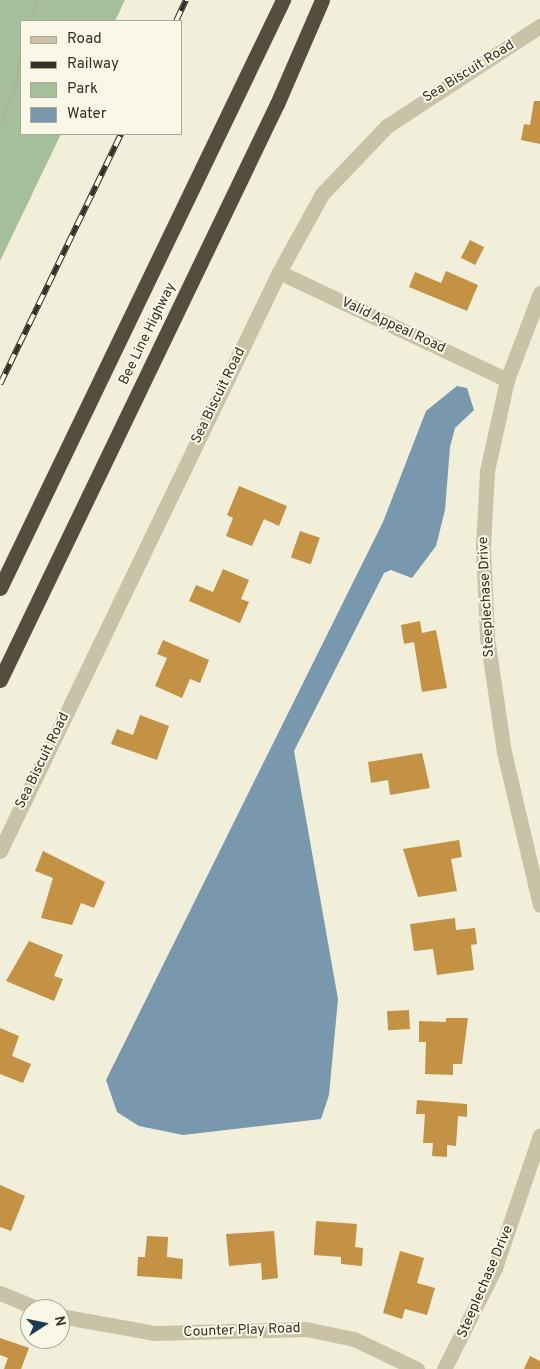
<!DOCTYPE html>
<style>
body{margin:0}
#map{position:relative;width:540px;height:1369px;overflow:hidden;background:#f1eed9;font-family:Overpass,sans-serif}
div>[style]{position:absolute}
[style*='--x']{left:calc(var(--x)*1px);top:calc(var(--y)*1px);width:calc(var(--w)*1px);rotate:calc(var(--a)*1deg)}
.green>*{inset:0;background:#a5bf9a}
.water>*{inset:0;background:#7998ad}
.building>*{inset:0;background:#c49244;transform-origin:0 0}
.path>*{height:2.5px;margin-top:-1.25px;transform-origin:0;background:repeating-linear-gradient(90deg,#b4ad90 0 2.5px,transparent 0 5px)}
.minor>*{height:15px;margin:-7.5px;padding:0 7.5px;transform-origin:7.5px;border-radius:7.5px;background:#c9c2a6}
.highway>*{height:15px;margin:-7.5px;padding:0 7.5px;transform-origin:7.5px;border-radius:7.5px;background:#554e3e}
.rail>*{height:5.5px;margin-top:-2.75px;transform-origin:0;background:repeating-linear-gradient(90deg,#f9f7e5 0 11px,#353027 0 22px);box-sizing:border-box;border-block:1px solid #353027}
span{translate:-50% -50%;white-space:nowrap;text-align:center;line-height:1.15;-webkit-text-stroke:4px #f9f7e5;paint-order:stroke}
.street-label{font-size:14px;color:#353027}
.legend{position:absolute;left:20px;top:20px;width:162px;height:115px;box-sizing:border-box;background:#f9f7e5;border:1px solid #aba799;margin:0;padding:6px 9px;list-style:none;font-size:15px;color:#353027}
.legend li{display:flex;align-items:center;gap:10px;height:25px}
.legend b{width:25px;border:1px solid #aba799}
.north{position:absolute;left:20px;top:1299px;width:50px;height:50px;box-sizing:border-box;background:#f9f7e5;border:1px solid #aba799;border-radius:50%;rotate:79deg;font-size:14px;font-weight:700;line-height:20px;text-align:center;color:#353027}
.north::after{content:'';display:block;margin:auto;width:18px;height:22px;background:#1d3d55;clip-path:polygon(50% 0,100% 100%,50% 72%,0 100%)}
</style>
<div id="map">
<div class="green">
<i style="clip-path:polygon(0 0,125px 0,115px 21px,21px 21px,21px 134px,61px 134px,0 261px)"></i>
</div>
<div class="water">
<i style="clip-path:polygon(457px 386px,467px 388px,474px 410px,455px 428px,450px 447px,445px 510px,436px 546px,412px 578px,391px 570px,384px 573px,294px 751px,338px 999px,329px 1095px,321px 1119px,183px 1135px,139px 1126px,117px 1112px,106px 1080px,383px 522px,426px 411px)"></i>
</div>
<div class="building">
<i style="clip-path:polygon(534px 101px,540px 101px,540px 144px,521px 140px,524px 124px,530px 125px)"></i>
<i style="left:470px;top:240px;width:16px;height:20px;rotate:27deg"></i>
<i style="clip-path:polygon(446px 271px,478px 285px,467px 311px,409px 287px,415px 272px,441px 283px)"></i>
<i style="clip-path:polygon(239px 486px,287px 506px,279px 526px,264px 519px,252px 546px,226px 536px,233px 518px,227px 515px)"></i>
<i style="left:300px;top:531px;width:21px;height:28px;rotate:19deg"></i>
<i style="clip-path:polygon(223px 569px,249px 580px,241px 599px,249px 602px,240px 623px,189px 601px,196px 585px,213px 592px)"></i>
<i style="clip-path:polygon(420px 621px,422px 633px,436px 630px,447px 688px,422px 692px,414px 642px,404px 644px,401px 625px)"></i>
<i style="clip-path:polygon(163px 640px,209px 660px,200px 683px,190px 679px,182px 698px,155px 686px,167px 658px,157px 654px)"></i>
<i style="clip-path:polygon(140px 715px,169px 726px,157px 760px,111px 744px,117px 729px,133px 735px)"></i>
<i style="clip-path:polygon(422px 753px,430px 788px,390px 795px,388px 780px,371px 783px,368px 762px)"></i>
<i style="clip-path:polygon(459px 840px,462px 857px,451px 859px,457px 891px,418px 897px,403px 849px)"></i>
<i style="clip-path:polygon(43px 851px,105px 882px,94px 908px,81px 903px,72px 925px,41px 918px,53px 878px,35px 871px)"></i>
<i style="clip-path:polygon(455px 918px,456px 930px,475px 928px,477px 944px,471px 945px,474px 970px,437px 975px,433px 949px,414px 951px,410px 924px)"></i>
<i style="clip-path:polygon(29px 941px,63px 955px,54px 976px,63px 979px,54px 1001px,6px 981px)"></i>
<i style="left:409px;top:1010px;width:19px;height:22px;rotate:87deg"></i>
<i style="clip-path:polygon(446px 1018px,468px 1018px,462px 1064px,453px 1064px,453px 1075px,425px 1074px,426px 1042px,419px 1042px,419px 1021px,446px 1022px)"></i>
<i style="clip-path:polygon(0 1028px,19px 1036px,12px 1056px,31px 1064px,23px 1083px,0 1074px)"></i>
<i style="clip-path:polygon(417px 1100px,467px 1104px,467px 1117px,458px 1116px,456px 1146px,447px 1145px,447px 1157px,432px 1156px,433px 1143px,423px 1143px,425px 1114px,416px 1114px)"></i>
<i style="clip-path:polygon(0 1185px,25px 1196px,11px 1231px,0 1227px)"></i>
<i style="clip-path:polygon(316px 1221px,357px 1224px,355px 1247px,363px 1248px,362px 1266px,341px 1264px,341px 1257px,314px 1255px)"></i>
<i style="clip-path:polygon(274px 1231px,278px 1278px,262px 1280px,261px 1263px,229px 1266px,226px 1234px)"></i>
<i style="clip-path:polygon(147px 1236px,168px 1237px,167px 1257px,183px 1259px,182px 1279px,137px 1276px,138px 1257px,145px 1257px)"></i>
<i style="clip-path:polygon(400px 1251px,424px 1258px,417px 1283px,435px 1288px,427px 1315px,405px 1309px,402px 1319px,383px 1313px)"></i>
<i style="clip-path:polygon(0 1338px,29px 1348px,21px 1369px,4px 1369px,8px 1358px,0 1355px)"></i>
<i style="clip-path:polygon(530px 1356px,540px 1361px,540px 1369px,524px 1369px)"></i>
</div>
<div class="path">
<i style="--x:29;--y:21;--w:22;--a:-69"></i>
<i style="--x:0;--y:123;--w:39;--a:-67"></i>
<i style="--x:15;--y:87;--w:35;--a:-80"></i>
</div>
<div class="minor">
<i style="--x:279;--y:272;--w:252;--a:25.3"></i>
<i style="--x:540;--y:293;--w:93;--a:110.8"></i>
<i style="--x:507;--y:380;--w:93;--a:102.4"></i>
<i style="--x:487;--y:471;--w:77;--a:93"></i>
<i style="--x:483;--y:548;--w:89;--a:87.4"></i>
<i style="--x:487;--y:637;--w:116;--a:81.6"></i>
<i style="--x:504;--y:752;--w:157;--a:76.8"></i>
<i style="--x:0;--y:851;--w:643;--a:-64.27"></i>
<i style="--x:279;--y:272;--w:89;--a:-61.1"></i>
<i style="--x:322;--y:194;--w:94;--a:-46.3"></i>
<i style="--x:387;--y:126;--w:183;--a:-33.2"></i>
<i style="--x:0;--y:1293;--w:42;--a:22.3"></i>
<i style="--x:60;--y:1316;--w:97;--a:10.1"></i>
<i style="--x:155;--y:1333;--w:151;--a:-1.5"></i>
<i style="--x:306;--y:1329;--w:49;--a:11.8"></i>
<i style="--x:354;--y:1339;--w:70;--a:25.5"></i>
<i style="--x:444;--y:1369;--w:113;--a:-63.2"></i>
<i style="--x:495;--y:1268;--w:140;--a:-71.3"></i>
</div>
<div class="highway">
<i style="--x:0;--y:588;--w:653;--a:-64.3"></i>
<i style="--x:0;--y:680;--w:639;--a:-64.32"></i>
<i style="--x:277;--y:104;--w:113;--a:-66.6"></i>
</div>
<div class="rail">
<i style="--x:176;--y:21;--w:23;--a:-65"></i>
<i style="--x:0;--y:384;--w:278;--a:-64.2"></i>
</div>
<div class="street-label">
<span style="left:469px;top:72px;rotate:-32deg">Sea Biscuit Road</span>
<span style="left:393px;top:326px;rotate:25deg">Valid Appeal Road</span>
<span style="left:148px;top:334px;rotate:-64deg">Bee Line Highway</span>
<span style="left:219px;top:396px;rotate:-64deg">Sea Biscuit Road</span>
<span style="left:487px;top:597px;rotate:-93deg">Steeplechase Drive</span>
<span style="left:43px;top:761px;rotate:-64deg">Sea Biscuit Road</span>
<span style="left:486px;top:1282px;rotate:-67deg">Steeplechase Drive</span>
<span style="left:242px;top:1331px;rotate:-2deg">Counter Play Road</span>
</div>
<ul class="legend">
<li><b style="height:6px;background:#c9c2a6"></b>Road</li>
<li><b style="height:6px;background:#353027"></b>Railway</li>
<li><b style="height:14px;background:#a5bf9a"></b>Park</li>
<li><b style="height:14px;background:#7998ad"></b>Water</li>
</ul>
<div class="north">N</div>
</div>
